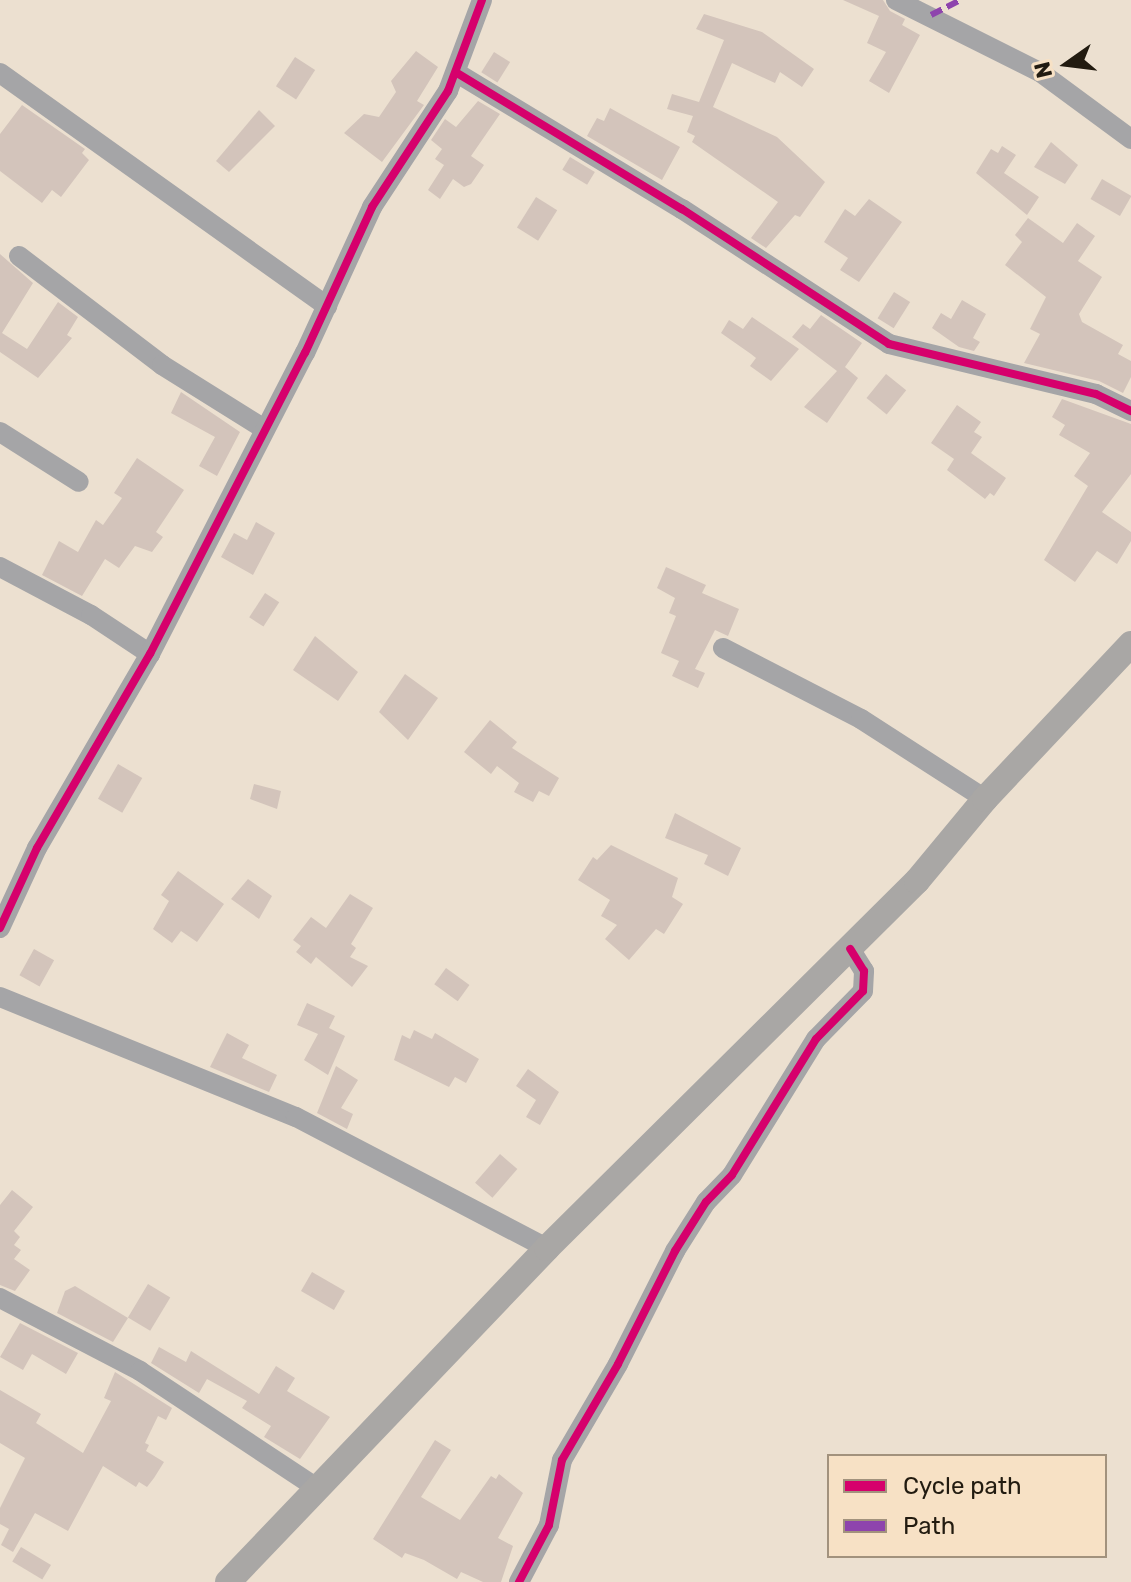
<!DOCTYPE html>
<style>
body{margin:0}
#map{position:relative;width:1131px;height:1582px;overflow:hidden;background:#ece0d0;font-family:Rubik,sans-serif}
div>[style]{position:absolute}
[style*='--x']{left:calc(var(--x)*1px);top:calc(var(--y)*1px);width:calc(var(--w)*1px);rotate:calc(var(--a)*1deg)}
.building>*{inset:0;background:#d3c4bb;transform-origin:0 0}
.minor>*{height:20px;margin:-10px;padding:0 10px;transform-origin:10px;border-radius:10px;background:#a5a5a7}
.major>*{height:26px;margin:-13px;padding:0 13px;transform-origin:13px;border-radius:13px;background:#a9a7a5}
.quiet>*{height:6px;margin-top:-3px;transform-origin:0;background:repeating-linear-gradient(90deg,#8e44ad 0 12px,transparent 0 18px)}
.cycleway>*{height:8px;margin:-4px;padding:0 4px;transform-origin:4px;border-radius:4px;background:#d6006c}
span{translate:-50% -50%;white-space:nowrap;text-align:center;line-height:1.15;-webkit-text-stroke:7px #f7e1c5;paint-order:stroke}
.legend{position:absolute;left:827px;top:1454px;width:280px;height:104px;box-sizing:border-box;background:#f7e1c5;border:2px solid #a2927d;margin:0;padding:10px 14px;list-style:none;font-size:24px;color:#221b10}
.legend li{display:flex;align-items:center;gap:16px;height:40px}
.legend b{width:40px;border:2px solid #a2927d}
.north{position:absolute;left:1027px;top:24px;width:80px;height:80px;-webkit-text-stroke:6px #f7e1c5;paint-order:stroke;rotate:256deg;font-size:22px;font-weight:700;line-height:32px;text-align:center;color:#221b10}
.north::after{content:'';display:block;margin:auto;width:28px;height:36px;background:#221b10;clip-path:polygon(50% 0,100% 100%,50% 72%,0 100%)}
</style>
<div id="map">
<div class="building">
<i style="clip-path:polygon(843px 0,883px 0,890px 11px,905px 19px,902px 25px,920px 35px,889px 93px,869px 81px,886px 52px,867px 43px,879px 16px)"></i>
<i style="clip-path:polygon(704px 14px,762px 32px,814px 69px,802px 87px,780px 72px,775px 83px,732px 63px,713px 107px,777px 137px,825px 182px,800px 217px,795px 215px,766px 248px,751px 238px,778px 202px,692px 142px,695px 136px,687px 132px,693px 116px,667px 109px,672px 94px,699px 102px,724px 40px,696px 29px)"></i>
<i style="clip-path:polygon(416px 51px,438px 67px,417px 101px,424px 105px,382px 162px,344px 133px,364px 114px,379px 117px,396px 92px,391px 81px)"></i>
<i style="left:494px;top:52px;width:19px;height:24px;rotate:32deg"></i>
<i style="left:295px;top:57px;width:24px;height:35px;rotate:33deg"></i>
<i style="clip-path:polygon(478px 101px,500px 114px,471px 156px,484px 165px,471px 184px,464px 187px,453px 179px,440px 199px,428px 190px,444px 165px,435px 159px,442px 149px,431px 140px,445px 119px,456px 127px)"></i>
<i style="clip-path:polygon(22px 105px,85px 149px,82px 153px,89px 160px,61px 197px,52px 190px,42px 203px,0 171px,0 134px)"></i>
<i style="clip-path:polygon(610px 108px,680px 147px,662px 180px,587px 136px,597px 118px,604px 121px)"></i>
<i style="clip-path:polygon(259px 110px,275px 126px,229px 172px,216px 161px)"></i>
<i style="clip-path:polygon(1051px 142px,1078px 165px,1065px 184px,1034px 167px)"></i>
<i style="clip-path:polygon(1002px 146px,1016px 155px,1004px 173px,1039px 197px,1027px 215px,976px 173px,991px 149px,998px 153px)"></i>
<i style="left:570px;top:157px;width:29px;height:15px;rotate:31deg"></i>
<i style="left:1102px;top:179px;width:34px;height:23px;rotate:30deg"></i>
<i style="left:536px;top:197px;width:25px;height:36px;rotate:32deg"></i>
<i style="clip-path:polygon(869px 199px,902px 222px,859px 282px,840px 270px,848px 258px,824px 242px,845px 209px,855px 216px)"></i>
<i style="clip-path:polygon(1028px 218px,1063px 243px,1077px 223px,1095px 236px,1078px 261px,1102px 277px,1079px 314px,1082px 322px,1123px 345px,1118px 354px,1131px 361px,1131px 377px,1123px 393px,1099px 381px,1024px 363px,1040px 334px,1030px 329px,1046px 297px,1005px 265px,1022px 242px,1015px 235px)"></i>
<i style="clip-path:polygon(0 254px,33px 283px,2px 333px,27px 349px,58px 302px,78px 317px,67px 335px,72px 338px,38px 378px,0 352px)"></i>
<i style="left:894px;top:292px;width:19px;height:31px;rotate:32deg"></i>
<i style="clip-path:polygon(962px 300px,986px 314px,973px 338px,980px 342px,974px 351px,959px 347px,932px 328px,941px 313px,951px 319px)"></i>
<i style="clip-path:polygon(821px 315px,862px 343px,845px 367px,858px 378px,827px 423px,804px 407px,837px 371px,792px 337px,803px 324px,810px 329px)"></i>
<i style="clip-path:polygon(752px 317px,799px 349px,771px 381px,750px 366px,756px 358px,751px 354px,721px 333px,729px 320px,743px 329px)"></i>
<i style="left:886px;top:374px;width:26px;height:31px;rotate:39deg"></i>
<i style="clip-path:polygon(181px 392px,240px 432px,217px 476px,199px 466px,215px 437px,171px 413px)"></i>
<i style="clip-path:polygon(1062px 399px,1131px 424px,1131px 474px,1102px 512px,1131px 532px,1131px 541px,1117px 564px,1097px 551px,1075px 582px,1044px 560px,1088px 486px,1074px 476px,1090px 453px,1059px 435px,1065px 425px,1052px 417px)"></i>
<i style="clip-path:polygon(957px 405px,981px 422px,974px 432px,982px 437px,971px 453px,1006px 478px,994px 496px,990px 493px,985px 499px,947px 470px,954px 459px,931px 443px)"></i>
<i style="clip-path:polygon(137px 458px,184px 490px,156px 532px,163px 537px,152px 552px,135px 546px,119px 568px,105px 559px,82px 596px,42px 575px,59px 541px,78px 552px,96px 520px,103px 525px,122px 498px,114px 493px)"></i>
<i style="clip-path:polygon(256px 522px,275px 533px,253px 575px,221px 557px,234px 533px,247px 540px)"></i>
<i style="clip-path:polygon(666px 567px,706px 585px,702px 593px,739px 609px,728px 636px,715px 630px,695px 669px,705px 673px,698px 688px,672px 676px,679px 661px,661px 653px,676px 616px,669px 613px,675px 598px,657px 588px)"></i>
<i style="left:265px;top:593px;width:17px;height:29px;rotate:33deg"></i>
<i style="clip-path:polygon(315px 636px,358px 672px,338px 701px,293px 670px)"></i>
<i style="clip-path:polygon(405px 674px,438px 698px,408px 740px,379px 712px)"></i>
<i style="clip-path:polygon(490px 720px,517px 742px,512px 748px,559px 778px,549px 796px,539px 791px,533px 802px,514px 792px,519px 783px,497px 766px,491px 774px,464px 752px)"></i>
<i style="left:118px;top:764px;width:28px;height:40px;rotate:30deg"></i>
<i style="clip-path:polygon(254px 784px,281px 791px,277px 809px,250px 799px)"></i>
<i style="clip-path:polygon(675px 813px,741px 848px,728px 876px,704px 864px,708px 855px,665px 838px)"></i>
<i style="clip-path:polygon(611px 845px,678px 878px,672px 897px,683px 904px,664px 934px,656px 929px,629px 960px,605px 939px,617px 925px,601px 916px,610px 900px,578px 880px,593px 857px,597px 860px)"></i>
<i style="clip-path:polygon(178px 871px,224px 904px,197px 942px,181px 931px,172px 943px,153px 929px,169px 901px,161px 895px)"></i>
<i style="clip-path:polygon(248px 879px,272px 896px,259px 919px,231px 899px)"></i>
<i style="clip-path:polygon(350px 894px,373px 908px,351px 944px,356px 948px,350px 957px,368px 966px,352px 987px,316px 957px,311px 964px,296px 952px,301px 946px,293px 940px,311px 917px,326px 928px)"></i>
<i style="left:34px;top:949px;width:23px;height:30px;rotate:29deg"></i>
<i style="left:446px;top:968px;width:29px;height:20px;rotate:36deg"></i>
<i style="clip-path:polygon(307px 1003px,335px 1016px,329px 1028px,345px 1036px,328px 1075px,304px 1060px,318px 1034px,297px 1025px)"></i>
<i style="clip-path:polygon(414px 1030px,432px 1039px,435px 1033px,479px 1059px,466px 1083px,455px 1077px,449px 1087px,394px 1060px,402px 1035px,410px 1039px)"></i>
<i style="clip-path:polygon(227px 1033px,249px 1045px,242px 1058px,277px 1075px,269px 1092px,210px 1067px)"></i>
<i style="clip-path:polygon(336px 1066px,358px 1080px,341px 1108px,353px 1114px,347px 1129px,317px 1113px)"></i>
<i style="clip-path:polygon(528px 1069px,559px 1092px,540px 1125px,526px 1117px,536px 1100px,516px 1086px)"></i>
<i style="left:500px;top:1154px;width:23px;height:38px;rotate:41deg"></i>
<i style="clip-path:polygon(12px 1190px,33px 1207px,14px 1231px,20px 1237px,14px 1245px,21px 1250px,14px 1259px,30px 1270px,15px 1291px,0 1285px,0 1205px)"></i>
<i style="left:312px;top:1272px;width:38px;height:22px;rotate:30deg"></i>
<i style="left:148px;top:1284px;width:26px;height:39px;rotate:31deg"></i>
<i style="clip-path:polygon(75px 1286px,128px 1318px,113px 1342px,57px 1313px,65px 1291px)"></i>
<i style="clip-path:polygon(20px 1323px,78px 1353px,66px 1374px,32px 1354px,23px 1370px,0 1357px)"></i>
<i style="clip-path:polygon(159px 1347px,186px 1362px,191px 1351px,259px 1394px,276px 1366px,295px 1378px,287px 1391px,330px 1417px,300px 1459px,264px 1437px,271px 1426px,242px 1408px,247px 1401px,207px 1379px,199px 1393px,151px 1363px)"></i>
<i style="clip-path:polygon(115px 1372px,172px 1408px,166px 1420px,158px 1416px,145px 1443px,149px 1445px,146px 1451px,164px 1462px,154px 1478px,147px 1487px,139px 1482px,136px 1487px,103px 1466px,68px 1531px,35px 1513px,13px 1552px,1px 1545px,9px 1529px,0 1524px,0 1508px,25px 1458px,0 1443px,0 1390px,41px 1414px,36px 1423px,83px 1453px,111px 1401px,104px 1398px)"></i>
<i style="clip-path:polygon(435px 1440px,451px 1450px,421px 1497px,460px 1520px,491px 1476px,496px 1479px,499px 1474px,523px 1493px,498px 1538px,513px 1546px,501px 1582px,483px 1582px,461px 1572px,457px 1579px,424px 1560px,405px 1553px,402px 1558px,373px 1539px)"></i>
<i style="left:21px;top:1547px;width:35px;height:17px;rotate:31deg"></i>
</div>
<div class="minor">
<i style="--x:896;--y:0;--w:161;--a:26.6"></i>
<i style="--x:1040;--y:72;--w:113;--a:36.4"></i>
<i style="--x:0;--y:73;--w:402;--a:35.5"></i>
<i style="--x:457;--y:73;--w:263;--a:31.2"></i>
<i style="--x:682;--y:209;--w:247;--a:33.1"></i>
<i style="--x:889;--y:344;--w:213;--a:13.6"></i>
<i style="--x:1096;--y:394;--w:39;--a:26"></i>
<i style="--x:19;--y:256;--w:180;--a:37.3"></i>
<i style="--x:162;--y:365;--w:119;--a:32"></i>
<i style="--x:0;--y:432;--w:93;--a:32.3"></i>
<i style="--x:0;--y:567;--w:103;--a:27.8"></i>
<i style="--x:91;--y:615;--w:71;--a:33.5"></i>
<i style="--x:723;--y:648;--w:155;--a:27.2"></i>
<i style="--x:861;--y:719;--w:148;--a:32.8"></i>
<i style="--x:0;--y:928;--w:88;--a:-65.2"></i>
<i style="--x:37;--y:848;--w:225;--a:-59.8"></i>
<i style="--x:150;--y:654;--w:339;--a:-62.8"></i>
<i style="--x:305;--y:353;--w:161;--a:-65.3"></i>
<i style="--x:372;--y:207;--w:139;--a:-56.8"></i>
<i style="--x:448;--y:91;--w:97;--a:-69.5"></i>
<i style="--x:0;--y:997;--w:319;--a:22.1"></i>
<i style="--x:296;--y:1117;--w:283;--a:27.6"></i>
<i style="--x:0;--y:1298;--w:158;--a:27.5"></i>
<i style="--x:140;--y:1371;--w:214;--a:33.5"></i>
<i style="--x:519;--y:1582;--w:64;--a:-62.2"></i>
<i style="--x:549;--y:1525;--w:66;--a:-78.7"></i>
<i style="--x:562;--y:1460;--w:111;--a:-59.7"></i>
<i style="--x:618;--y:1364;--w:127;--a:-63.2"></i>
<i style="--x:675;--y:1251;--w:58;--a:-57.7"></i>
<i style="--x:706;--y:1202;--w:37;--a:-46"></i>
<i style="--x:732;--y:1175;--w:160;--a:-58.3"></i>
<i style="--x:816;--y:1039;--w:67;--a:-45.6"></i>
<i style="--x:863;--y:991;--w:20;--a:-87"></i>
<i style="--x:864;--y:971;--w:26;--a:-122"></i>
</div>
<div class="major">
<i style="--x:228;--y:1582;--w:462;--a:-46.3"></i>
<i style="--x:547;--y:1248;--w:521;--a:-44.77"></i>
<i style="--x:917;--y:881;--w:107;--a:-50.3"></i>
<i style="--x:985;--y:799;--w:213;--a:-46.7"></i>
</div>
<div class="quiet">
<i style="--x:931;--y:15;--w:34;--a:-27"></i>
</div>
<div class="cycleway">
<i style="--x:457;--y:73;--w:263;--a:31.2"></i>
<i style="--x:682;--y:209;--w:247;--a:33.1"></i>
<i style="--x:889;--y:344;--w:213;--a:13.6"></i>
<i style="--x:1096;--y:394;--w:39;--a:26"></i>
<i style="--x:0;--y:928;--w:88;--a:-65.2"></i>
<i style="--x:37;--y:848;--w:225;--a:-59.8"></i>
<i style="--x:150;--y:654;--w:339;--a:-62.8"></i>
<i style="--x:305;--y:353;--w:161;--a:-65.3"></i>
<i style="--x:372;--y:207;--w:139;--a:-56.8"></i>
<i style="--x:448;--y:91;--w:97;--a:-69.5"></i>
<i style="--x:519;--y:1582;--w:64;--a:-62.2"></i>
<i style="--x:549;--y:1525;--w:66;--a:-78.7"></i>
<i style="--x:562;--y:1460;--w:111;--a:-59.7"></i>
<i style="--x:618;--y:1364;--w:127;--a:-63.2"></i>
<i style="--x:675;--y:1251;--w:58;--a:-57.7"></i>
<i style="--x:706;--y:1202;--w:37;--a:-46"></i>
<i style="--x:732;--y:1175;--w:160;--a:-58.3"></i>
<i style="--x:816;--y:1039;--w:67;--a:-45.6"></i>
<i style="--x:863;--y:991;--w:20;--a:-87"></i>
<i style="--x:864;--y:971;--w:26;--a:-122"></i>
</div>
<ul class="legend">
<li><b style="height:10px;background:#d6006c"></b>Cycle path</li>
<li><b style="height:10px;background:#8e44ad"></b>Path</li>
</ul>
<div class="north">N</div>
</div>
